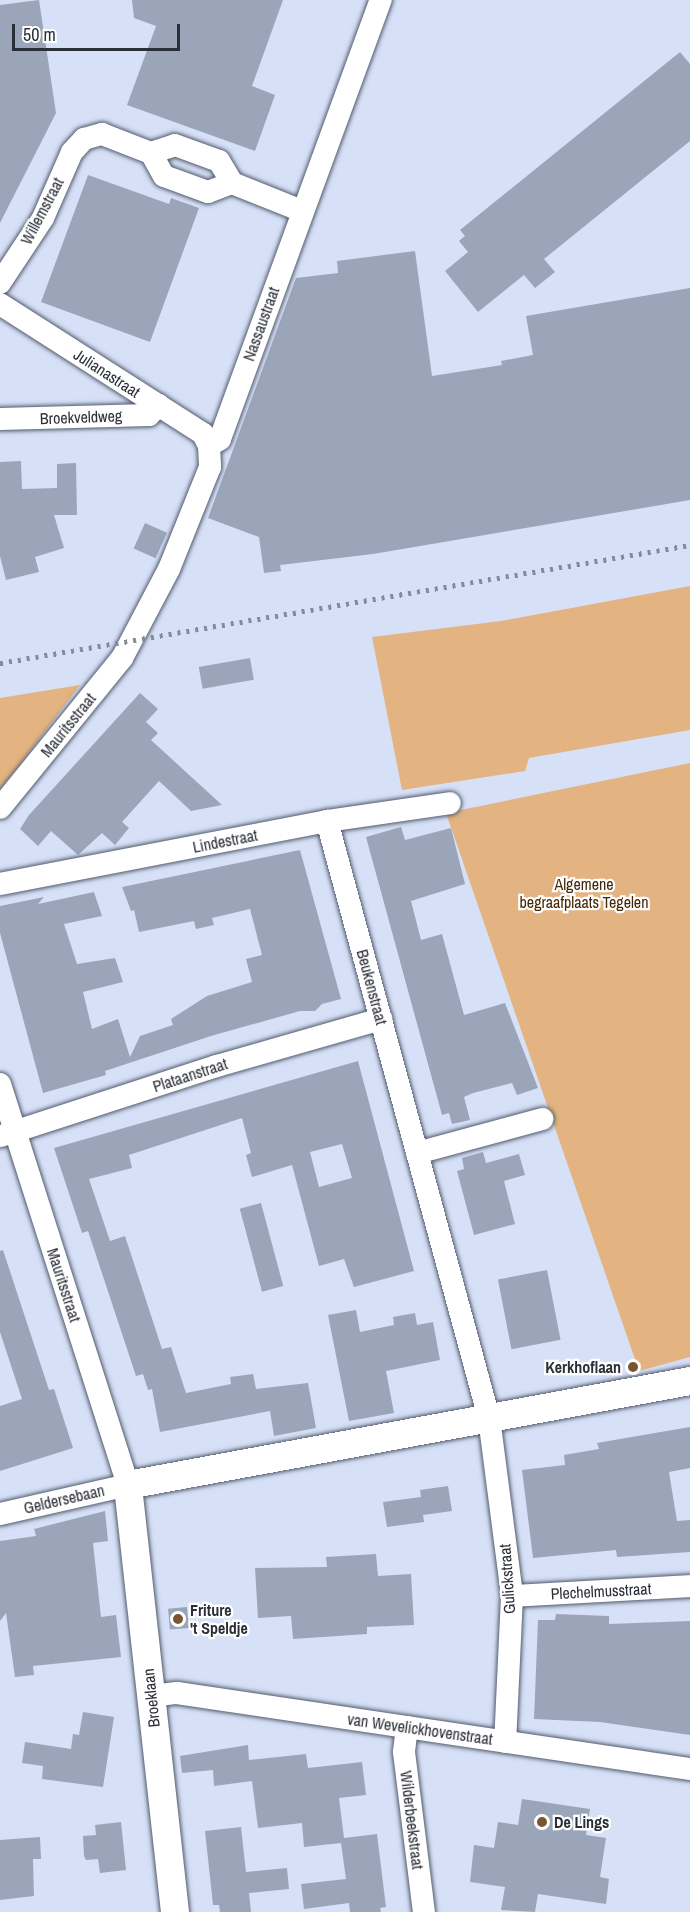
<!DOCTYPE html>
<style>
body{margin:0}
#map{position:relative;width:690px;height:1912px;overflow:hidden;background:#d6e0f7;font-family:"Archivo Narrow",sans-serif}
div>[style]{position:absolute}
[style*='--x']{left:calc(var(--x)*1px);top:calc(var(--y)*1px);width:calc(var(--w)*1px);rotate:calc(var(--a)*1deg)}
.green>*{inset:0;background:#e3b481}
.building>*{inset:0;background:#9ba5ba;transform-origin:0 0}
.roads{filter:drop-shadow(0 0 2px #525b6d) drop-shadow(0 0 2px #525b6d)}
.minor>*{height:22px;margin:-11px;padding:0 11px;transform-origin:11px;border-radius:11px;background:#fff}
.tertiary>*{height:28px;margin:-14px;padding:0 14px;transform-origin:14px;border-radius:14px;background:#fff}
.rail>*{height:4.5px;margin-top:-2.25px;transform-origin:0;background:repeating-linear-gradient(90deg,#838a9a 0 3px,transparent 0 9px)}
.dots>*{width:16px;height:16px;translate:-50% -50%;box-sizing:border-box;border:3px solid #fff;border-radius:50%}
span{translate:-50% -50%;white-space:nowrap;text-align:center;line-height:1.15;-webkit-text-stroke:4.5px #fff;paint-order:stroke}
.street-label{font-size:16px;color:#2b2f37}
.park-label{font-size:16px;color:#422805}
.poi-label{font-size:16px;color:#2b2f37;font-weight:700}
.right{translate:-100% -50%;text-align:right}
.left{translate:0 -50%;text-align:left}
.scale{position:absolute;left:12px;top:24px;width:168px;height:27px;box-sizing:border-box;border:3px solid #2b2f37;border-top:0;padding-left:8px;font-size:18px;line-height:21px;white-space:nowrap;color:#2b2f37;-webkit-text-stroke:4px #fff;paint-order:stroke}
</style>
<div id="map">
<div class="green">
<i style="clip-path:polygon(690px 586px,690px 730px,529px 758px,525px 771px,402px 790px,372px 637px,501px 621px)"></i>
<i style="clip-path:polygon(80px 685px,18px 767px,0 789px,0 698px)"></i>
<i style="clip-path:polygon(690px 763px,690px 1357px,639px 1371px,446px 813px)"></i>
</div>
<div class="building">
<i style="clip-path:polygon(39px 0,56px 113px,0 223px,0 5px)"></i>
<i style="clip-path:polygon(132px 0,283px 0,252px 86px,275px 95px,255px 151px,127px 105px,156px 26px,134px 18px)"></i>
<i style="clip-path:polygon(680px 52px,690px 64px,690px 141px,544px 259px,555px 272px,535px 288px,524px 275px,478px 312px,445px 271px,468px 252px,459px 241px,465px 236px,460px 230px)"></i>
<i style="clip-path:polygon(88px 175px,169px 204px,171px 198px,199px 208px,150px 342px,41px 302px)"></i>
<i style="clip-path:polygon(415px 251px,432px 376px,502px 365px,501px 361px,533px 355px,526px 316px,690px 288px,690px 500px,373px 554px,280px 565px,281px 571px,264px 573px,259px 537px,208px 518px,296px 278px,338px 273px,337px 261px)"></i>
<i style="clip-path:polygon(21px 461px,22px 489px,57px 488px,57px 464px,76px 463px,77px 515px,54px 515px,64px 548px,35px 557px,39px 572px,6px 580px,0 556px,0 462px)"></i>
<i style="left:145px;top:523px;width:24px;height:28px;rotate:24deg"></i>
<i style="left:250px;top:658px;width:22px;height:52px;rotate:80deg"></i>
<i style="clip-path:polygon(140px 693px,158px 709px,146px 722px,158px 733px,151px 740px,222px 805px,191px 811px,159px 781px,122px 822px,129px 828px,115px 845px,102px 833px,78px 855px,51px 831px,38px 846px,20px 829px,29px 815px)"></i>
<i style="clip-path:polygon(401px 827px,405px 840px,451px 828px,465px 884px,411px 901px,421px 940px,442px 934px,464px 1015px,505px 1003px,538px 1088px,517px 1095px,512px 1083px,473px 1093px,464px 1097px,470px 1120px,452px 1124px,449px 1113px,442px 1115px,366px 837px)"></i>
<i style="clip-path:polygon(300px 850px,341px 999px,322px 1004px,315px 1011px,300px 1011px,211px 1036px,105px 1071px,106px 1075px,43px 1093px,0 933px,0 906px,44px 897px,38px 904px,94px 892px,102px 916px,64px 924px,77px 964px,115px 958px,123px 982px,83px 992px,92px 1029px,118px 1019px,130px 1057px,140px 1036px,173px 1025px,171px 1019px,207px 996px,252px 982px,246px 959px,262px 955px,250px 909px,212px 918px,214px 925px,196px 929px,194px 921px,139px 932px,134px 910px,131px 911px,122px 887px)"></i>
<i style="clip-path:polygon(evenodd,358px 1061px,414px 1271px,354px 1287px,344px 1259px,319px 1266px,292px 1165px,252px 1177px,246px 1155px,251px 1153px,242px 1118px,129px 1155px,132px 1168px,89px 1179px,110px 1241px,125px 1236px,162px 1349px,171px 1347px,186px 1393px,231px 1384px,230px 1377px,253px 1374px,256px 1389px,308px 1383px,316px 1428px,274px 1436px,270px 1411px,160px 1432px,152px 1389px,148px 1390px,143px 1374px,136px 1376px,88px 1231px,82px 1233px,54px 1148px,358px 1061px,342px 1144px,352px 1178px,319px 1187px,310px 1152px,342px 1144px)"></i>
<i style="clip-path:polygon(483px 1152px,486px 1163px,519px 1154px,525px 1175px,504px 1181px,515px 1224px,474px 1235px,457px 1171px,464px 1169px,462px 1158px)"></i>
<i style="left:261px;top:1203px;width:86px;height:22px;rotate:75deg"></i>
<i style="clip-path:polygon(3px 1250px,49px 1390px,54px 1389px,73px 1448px,0 1471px,0 1406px,22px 1399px,0 1332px,0 1251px)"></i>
<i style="left:547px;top:1270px;width:71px;height:50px;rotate:79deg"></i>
<i style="clip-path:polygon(356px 1310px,360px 1332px,394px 1325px,393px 1317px,415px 1313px,417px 1325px,433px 1322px,440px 1360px,386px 1371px,394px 1413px,349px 1421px,328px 1315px)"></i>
<i style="clip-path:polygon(690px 1427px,690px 1468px,669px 1472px,677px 1521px,690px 1520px,690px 1552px,617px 1557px,616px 1550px,533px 1558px,522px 1470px,565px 1465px,564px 1455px,599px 1449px,597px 1443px)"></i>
<i style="clip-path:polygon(448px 1486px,452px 1511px,423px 1515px,424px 1522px,387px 1527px,383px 1502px,421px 1497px,420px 1490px)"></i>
<i style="clip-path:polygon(105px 1511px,108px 1541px,93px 1543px,101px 1617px,116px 1615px,121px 1657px,33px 1666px,34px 1675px,15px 1677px,6px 1613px,0 1621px,0 1541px,36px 1536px,34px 1529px)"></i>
<i style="clip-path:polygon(376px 1554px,378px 1576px,411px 1574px,414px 1625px,367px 1627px,367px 1634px,293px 1639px,291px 1616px,258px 1618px,255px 1568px,327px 1567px,326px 1557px)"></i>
<i style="left:187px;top:1607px;width:21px;height:19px;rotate:85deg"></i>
<i style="clip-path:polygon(556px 1614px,609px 1616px,609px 1624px,690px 1621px,690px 1735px,600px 1722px,534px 1719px,538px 1620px,555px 1620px)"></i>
<i style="clip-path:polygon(83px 1712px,114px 1717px,103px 1787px,42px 1779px,43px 1766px,22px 1763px,25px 1742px,71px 1749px,73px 1734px,79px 1735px)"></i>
<i style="clip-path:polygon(248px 1745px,249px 1760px,306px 1754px,308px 1768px,362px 1762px,366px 1795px,339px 1798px,344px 1838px,377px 1834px,386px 1907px,380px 1908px,381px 1912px,350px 1912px,349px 1903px,304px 1909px,301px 1884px,346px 1879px,341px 1843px,304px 1847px,302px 1823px,258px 1828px,252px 1781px,214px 1786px,213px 1770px,182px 1773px,180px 1756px)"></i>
<i style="clip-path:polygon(522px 1799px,590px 1809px,586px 1835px,606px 1838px,600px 1877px,609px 1879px,606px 1904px,538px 1894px,535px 1912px,501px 1910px,505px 1887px,470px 1882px,474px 1845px,494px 1848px,498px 1822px,518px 1825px)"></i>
<i style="clip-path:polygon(121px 1822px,126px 1870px,100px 1873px,98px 1859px,86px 1860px,84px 1856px,83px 1836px,96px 1835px,95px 1825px)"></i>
<i style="clip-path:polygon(241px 1827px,246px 1872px,287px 1868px,289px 1889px,249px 1893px,251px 1912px,220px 1912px,219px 1905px,213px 1905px,205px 1831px)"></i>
<i style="clip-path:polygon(40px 1837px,41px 1859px,33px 1859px,34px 1896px,0 1900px,0 1840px)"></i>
</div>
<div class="roads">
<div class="minor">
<i style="--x:151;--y:153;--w:26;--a:61"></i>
<i style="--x:164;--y:176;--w:47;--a:20"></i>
<i style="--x:208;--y:192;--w:26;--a:-21"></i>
<i style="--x:0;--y:283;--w:78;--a:-56.5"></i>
<i style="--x:43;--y:218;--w:72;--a:-66.3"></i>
<i style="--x:72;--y:152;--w:18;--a:-47"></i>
<i style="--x:84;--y:139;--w:19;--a:-16"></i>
<i style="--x:102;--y:134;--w:53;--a:21.2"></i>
<i style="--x:151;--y:153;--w:25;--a:-18"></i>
<i style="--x:175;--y:145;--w:47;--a:20"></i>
<i style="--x:219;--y:161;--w:26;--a:59"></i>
<i style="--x:232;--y:183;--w:75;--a:21.8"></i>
<i style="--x:0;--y:304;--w:241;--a:32.6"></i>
<i style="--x:203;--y:434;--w:13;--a:63"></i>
<i style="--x:209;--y:446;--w:21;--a:87"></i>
<i style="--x:210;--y:467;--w:110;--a:111.9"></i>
<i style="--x:169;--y:569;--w:101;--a:117.8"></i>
<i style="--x:122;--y:658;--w:193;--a:129.1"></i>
<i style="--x:0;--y:419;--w:149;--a:-1.5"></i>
<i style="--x:149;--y:415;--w:14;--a:-45"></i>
<i style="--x:209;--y:446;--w:13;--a:-32"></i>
<i style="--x:220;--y:439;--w:468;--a:-69.9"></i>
<i style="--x:327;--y:821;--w:619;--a:74.82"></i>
<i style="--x:489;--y:1418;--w:179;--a:82.6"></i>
<i style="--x:512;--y:1596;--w:146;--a:92.7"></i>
<i style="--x:0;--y:884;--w:333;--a:-10.9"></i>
<i style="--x:327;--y:821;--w:124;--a:-8.3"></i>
<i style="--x:0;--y:1084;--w:421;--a:72.3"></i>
<i style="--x:128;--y:1485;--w:131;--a:167.2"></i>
<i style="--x:1;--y:1136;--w:227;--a:-18"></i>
<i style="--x:217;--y:1066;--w:171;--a:-16"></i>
<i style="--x:417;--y:1153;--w:130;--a:-15.2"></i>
<i style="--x:512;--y:1596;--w:178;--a:-3.2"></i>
<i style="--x:151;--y:1696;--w:26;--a:-7"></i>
<i style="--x:177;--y:1693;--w:519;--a:8.43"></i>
<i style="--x:407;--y:1727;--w:25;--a:97"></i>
<i style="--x:404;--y:1752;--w:161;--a:82.9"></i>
</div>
<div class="tertiary">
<i style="--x:175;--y:1912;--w:430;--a:-96.3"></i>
<i style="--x:128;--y:1485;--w:572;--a:-10.48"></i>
</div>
</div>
<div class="rail">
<i style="--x:0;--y:663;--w:700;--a:-9.7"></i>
</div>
<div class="dots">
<i style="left:633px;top:1367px;background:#79562f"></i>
<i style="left:178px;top:1619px;background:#79562f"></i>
<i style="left:542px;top:1822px;background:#79562f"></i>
</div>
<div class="street-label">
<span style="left:42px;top:211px;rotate:-62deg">Willemstraat</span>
<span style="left:261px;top:324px;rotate:-70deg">Nassaustraat</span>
<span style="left:107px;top:373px;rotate:33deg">Julianastraat</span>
<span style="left:81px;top:417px;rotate:-2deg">Broekveldweg</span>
<span style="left:68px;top:725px;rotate:-51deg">Mauritsstraat</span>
<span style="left:225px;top:841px;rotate:-11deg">Lindestraat</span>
<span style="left:372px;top:987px;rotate:75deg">Beukenstraat</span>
<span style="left:190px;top:1075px;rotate:-18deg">Plataanstraat</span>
<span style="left:64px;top:1285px;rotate:72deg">Mauritsstraat</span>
<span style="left:64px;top:1499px;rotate:-13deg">Geldersebaan</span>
<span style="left:507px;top:1579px;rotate:-94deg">Gulickstraat</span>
<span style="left:601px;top:1591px;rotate:-3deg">Plechelmusstraat</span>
<span style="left:151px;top:1698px;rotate:-96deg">Broeklaan</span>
<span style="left:420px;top:1729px;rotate:8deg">van Wevelickhovenstraat</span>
<span style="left:412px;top:1820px;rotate:83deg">Wilderbeekstraat</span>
</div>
<div class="park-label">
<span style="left:584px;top:893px">Algemene<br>begraafplaats Tegelen</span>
</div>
<div class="poi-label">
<span class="right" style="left:621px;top:1367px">Kerkhoflaan</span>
<span class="left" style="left:190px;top:1619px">Friture<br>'t Speldje</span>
<span class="left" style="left:554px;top:1822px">De Lings</span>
</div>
<div class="scale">50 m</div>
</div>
